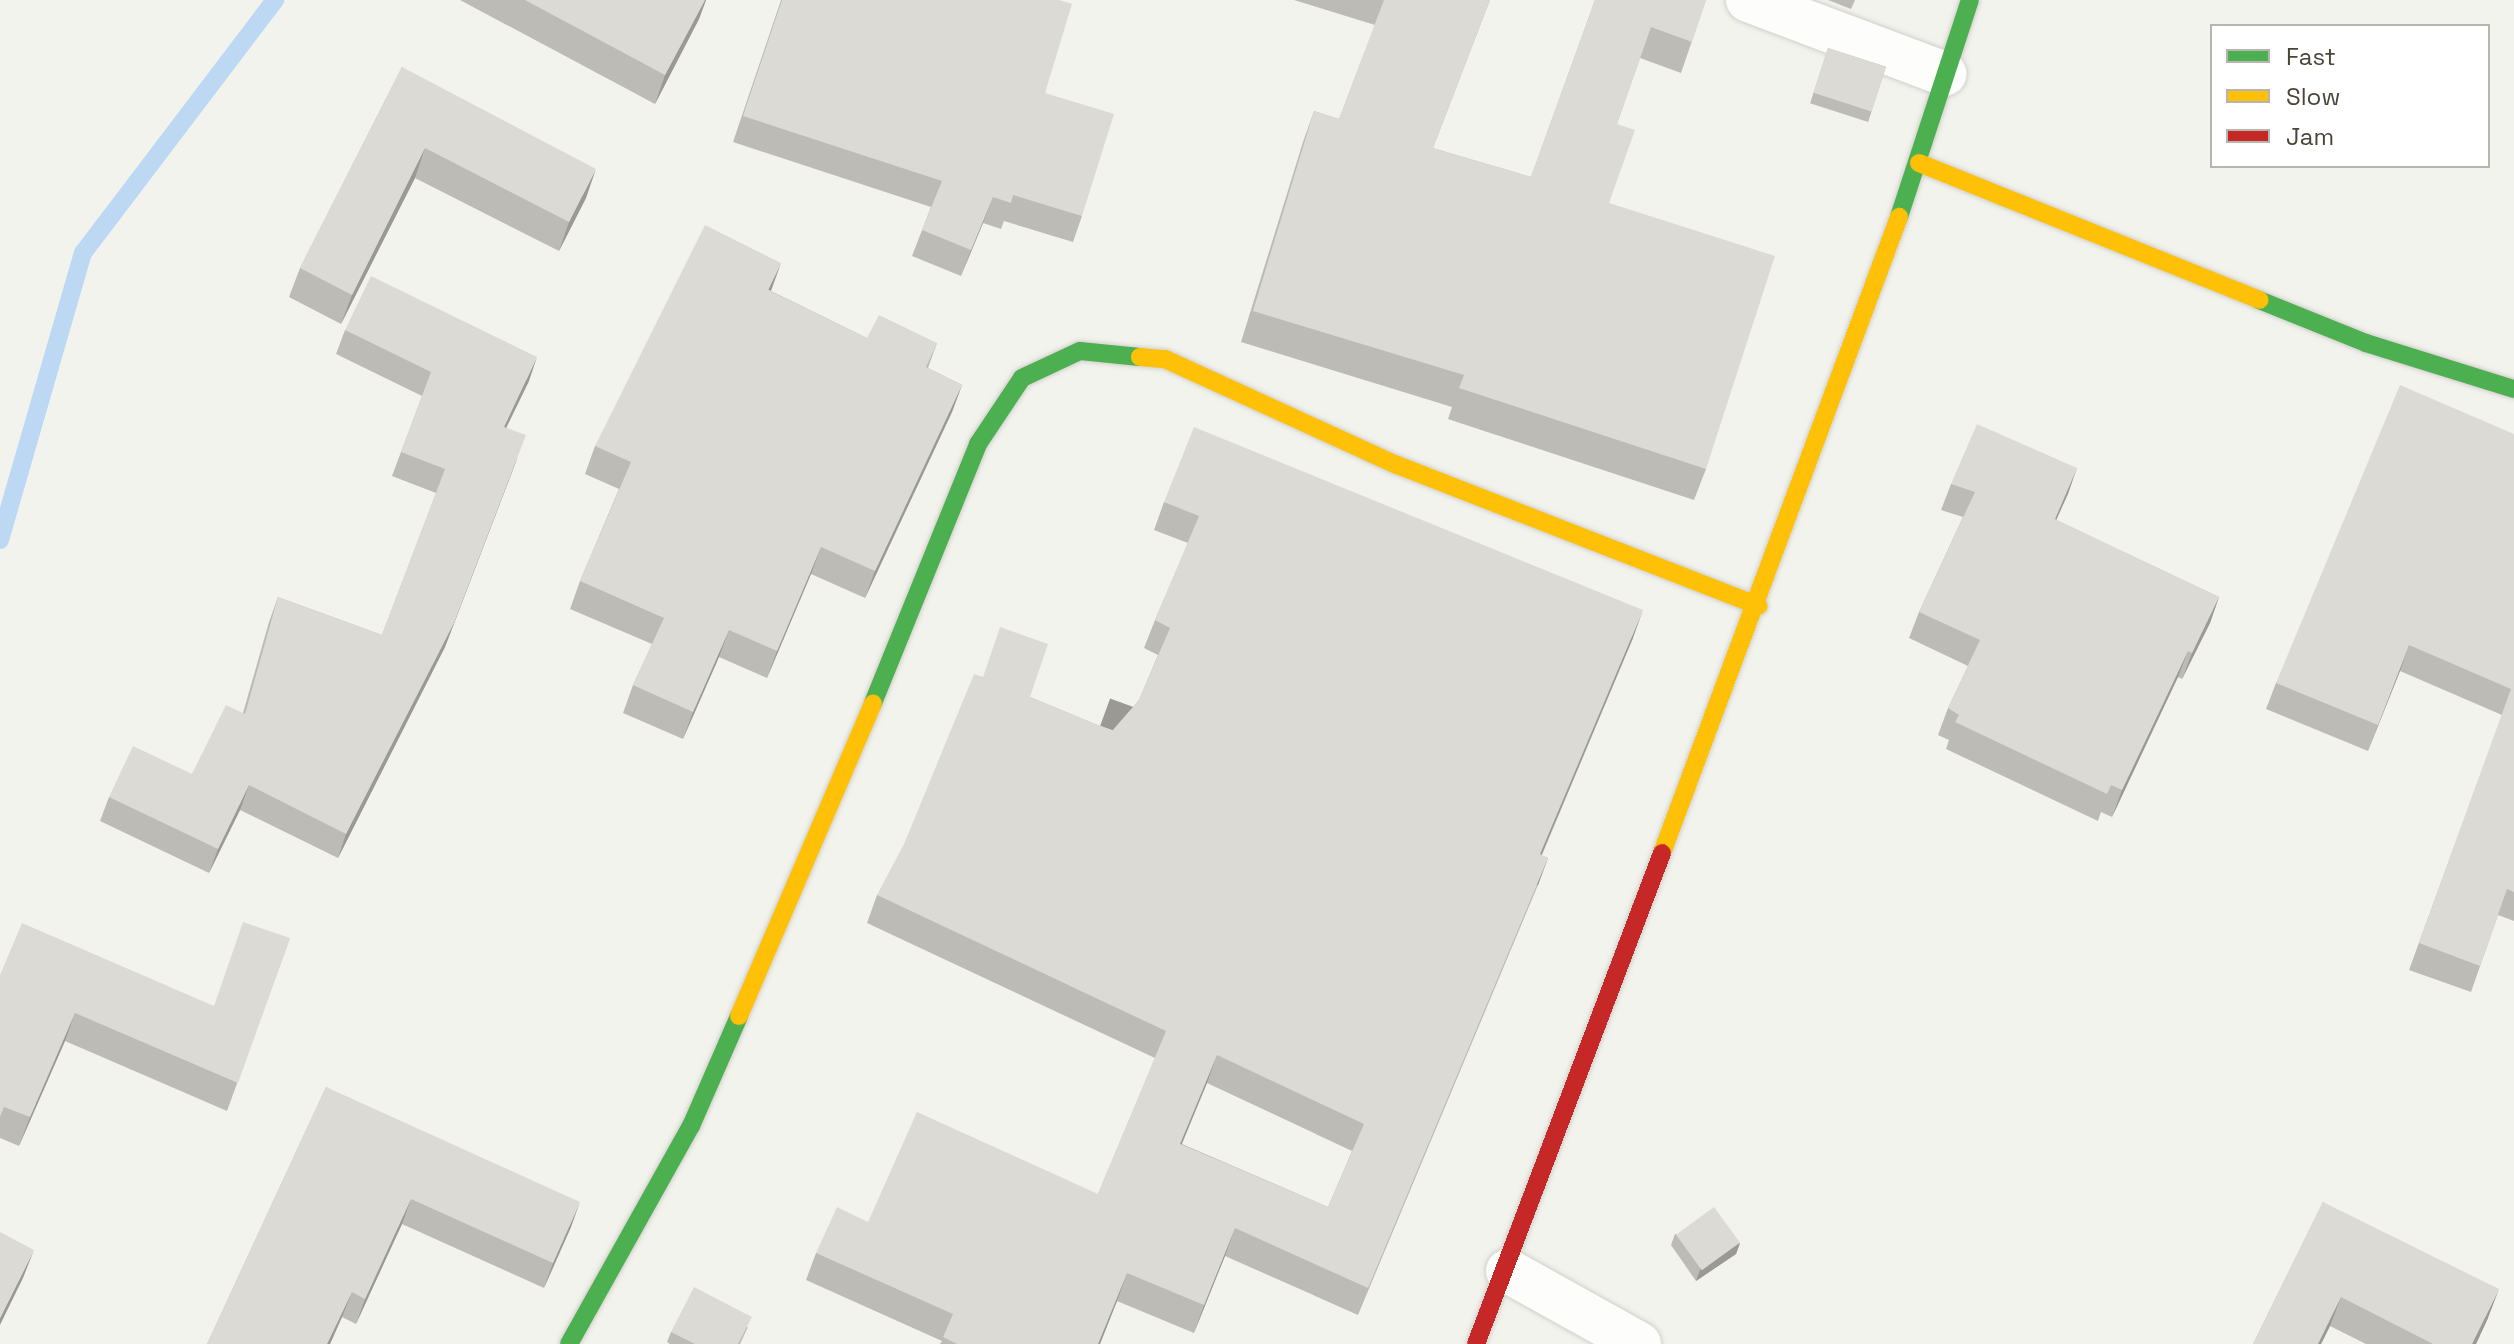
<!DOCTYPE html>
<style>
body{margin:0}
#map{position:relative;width:2514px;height:1344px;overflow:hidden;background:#f3f3ee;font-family:"Space Grotesk",sans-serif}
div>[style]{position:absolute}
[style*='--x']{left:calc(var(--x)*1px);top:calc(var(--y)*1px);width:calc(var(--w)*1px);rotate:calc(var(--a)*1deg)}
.stream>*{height:18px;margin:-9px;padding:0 9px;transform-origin:9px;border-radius:9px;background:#bcd8f3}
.roads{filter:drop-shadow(0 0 2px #d1d0cb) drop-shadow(0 0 2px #d1d0cb)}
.street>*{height:44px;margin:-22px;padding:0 22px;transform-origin:22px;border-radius:22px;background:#fdfdfc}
.fast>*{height:18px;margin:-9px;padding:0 9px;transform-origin:9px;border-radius:9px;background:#4caf50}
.slow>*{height:18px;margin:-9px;padding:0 9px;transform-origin:9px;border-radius:9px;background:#ffc107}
.jam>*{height:18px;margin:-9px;padding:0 9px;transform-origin:9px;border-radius:9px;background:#c62828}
.wall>*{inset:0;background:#bdbbb6;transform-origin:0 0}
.shaded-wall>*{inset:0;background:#9a9994;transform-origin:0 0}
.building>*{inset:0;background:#dcdad4;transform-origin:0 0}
span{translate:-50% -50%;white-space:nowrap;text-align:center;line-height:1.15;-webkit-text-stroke:7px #fff;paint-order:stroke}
.legend{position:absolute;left:2210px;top:24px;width:280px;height:144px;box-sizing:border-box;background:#fff;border:2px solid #b7b5af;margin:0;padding:10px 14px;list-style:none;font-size:24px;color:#4b4538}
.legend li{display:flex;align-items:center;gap:16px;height:40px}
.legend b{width:40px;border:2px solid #b7b5af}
</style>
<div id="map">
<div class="stream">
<i style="--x:0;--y:540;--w:299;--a:-73.9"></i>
<i style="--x:83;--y:253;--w:318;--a:-52.8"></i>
</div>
<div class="roads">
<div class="street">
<i style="--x:1748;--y:0;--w:210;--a:20.6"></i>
<i style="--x:1508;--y:1271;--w:150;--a:29.1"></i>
</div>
<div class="fast">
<i style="--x:1899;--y:217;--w:228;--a:-71.9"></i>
<i style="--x:2259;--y:300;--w:115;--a:21.9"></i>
<i style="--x:2366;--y:343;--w:155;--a:17.3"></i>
<i style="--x:873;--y:703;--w:279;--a:-67.9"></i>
<i style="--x:978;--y:444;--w:79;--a:-56.3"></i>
<i style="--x:1022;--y:378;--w:64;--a:-25"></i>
<i style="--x:1080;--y:351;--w:60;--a:5.7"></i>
<i style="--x:569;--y:1344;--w:250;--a:-60.8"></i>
<i style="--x:691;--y:1126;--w:120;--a:-66.4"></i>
</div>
<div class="slow">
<i style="--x:1919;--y:163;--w:367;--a:21.9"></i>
<i style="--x:1140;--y:357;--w:25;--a:5"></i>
<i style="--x:1165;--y:359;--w:255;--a:24.6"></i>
<i style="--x:1397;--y:465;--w:388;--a:21.3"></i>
<i style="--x:1662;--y:853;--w:679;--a:-69.56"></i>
<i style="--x:739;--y:1016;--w:340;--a:-66.8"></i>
</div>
<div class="jam">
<i style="--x:1476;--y:1344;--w:525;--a:-69.25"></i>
</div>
</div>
<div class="wall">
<i style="clip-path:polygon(460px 0,706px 0,699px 19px,655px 104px)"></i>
<i style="clip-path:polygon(781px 0,1059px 0,1045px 93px,1082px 216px,1073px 242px,1004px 221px,1001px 229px,983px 223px,961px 276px,912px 256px,931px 207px,733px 142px)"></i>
<i style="clip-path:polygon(1294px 0,1490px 0,1433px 148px,1531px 177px,1595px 0,1706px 0,1681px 73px,1640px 58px,1617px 124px,1609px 203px,1706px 469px,1694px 500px,1448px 419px,1452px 407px,1241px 342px,1303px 142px,1314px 111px,1339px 119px,1375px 25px)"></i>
<i style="clip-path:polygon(1828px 0,1855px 0,1851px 9px)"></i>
<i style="left:1828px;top:48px;width:61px;height:58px;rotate:18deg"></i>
<i style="clip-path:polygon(402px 67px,586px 198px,559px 251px,415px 178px,341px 324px,289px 297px,300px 268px)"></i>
<i style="clip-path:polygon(771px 291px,867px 338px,937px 343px,928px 368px,962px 385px,952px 412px,865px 598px,811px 574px,767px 678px,719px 657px,683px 739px,623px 713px,633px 685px,652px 644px,570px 609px,580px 581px,619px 489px,585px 474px,595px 446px)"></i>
<i style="clip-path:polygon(345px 330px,529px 381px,506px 427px,517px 459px,445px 647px,338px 858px,240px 810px,209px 873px,100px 821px,109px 797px,192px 774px,243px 713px,269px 622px,278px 597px,382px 635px,436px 493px,392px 476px,422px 396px,336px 354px)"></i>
<i style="clip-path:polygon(2514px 434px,2514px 921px,2498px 915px,2471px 992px,2409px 970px,2502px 715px,2400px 671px,2368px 751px,2266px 709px,2276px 683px)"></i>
<i style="clip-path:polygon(2077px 468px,2056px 520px,2219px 597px,2210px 623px,2182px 679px,2178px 677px,2112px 817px,2101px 812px,2098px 821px,1946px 749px,1949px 740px,1938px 735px,1948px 708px,1968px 666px,1909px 638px,1919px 612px,1963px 517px,1941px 510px,1951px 484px)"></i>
<i style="clip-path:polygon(evenodd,1164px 502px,1633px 638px,1542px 855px,1538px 885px,1358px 1315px,1225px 1256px,1194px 1333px,1117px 1301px,1100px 1344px,940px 1344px,942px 1341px,806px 1280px,816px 1253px,868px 1222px,1098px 1194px,1155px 1058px,867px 923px,877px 895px,1030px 697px,1112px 731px,1139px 700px,1158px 655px,1144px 648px,1155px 620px,1188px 543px,1154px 530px,1164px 502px,1207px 1083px,1352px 1151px,1328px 1207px,1182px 1144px,1207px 1083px)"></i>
<i style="clip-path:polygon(290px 938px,227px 1111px,65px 1041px,19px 1146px,0 1138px,0 975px,214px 1006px)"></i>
<i style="clip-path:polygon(326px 1087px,571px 1227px,544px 1288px,402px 1224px,356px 1324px,342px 1317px,330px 1344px,207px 1344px)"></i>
<i style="clip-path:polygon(2323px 1202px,2488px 1318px,2476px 1344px,2366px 1344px,2330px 1326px,2321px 1344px,2253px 1344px)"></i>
<i style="clip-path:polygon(1675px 1234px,1740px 1243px,1736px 1254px,1696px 1281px,1671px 1245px)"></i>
<i style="clip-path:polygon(748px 1327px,740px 1344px,670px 1344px,667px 1342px,671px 1332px)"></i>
</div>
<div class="shaded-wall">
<i style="clip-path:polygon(705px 0,706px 0,699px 19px,655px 104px,665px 75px)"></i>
<i style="clip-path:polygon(425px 148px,415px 178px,341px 324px,352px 295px)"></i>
<i style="clip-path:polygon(596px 169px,586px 198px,559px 251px,569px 222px)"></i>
<i style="clip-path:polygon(993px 197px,983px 223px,961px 276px,971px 250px)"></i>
<i style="clip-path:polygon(781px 263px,771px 291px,768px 290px)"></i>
<i style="clip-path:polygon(537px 357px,529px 381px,495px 451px,504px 427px)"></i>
<i style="clip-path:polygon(962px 385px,952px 412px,865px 598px,875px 571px)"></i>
<i style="clip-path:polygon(517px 459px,445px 647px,338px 858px,346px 834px)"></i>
<i style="clip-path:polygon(2077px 468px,2068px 494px,2045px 545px,2055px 519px)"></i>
<i style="clip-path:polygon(821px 547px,811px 574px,767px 678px,777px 651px)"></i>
<i style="clip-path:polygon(2219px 597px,2210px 623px,2182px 679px,2192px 653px)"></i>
<i style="clip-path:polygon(1643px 610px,1633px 638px,1530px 882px,1540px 854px)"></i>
<i style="clip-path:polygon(729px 630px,719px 657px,683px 739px,693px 712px)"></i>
<i style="clip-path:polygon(2409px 645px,2400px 671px,2368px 751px,2378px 725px)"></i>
<i style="clip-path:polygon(2188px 651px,2178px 677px,2112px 817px,2122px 790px)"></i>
<i style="clip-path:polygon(249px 785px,240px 810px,209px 873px,218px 849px)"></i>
<i style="left:1548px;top:858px;width:29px;height:466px;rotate:110deg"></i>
<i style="clip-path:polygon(75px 1013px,65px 1041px,19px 1146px,30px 1117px)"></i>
<i style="clip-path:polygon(1217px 1055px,1207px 1083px,1170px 1172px,1180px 1144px)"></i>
<i style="clip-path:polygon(411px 1199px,402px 1224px,356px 1324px,365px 1299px)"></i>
<i style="clip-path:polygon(580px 1202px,571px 1227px,544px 1288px,553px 1263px)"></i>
<i style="clip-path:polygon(1235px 1228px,1225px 1256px,1194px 1333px,1204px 1305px)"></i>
<i style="clip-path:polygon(1740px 1243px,1736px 1254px,1696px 1281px,1700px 1270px)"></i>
<i style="clip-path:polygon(34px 1250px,23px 1278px,0 1325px,0 1318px)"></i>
<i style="clip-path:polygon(1127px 1273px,1117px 1301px,1100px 1344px,1098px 1344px)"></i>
<i style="clip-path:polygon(2499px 1289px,2488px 1318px,2476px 1344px,2472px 1344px)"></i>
<i style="clip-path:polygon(352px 1292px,342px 1317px,330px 1344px,327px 1344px)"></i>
<i style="clip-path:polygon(2341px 1297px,2330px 1326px,2321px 1344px,2318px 1344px)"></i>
</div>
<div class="building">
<i style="clip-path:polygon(525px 0,705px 0,665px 75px)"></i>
<i style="clip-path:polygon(782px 0,1059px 0,1072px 4px,1045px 93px,1114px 114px,1082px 216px,1013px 195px,1011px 203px,993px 197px,971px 250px,922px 230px,942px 181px,743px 116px)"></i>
<i style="clip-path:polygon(1384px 0,1490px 0,1433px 148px,1531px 177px,1595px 0,1706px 0,1692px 42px,1651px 27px,1617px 124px,1635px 130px,1609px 203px,1775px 256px,1706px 469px,1459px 388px,1464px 375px,1253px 311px,1314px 111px,1339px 119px)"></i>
<i style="left:1828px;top:48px;width:61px;height:47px;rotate:18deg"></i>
<i style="clip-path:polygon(402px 67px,596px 169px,569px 222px,425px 148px,352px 295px,300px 268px)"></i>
<i style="clip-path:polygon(705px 225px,781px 263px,768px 290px,867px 338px,879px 315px,937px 343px,926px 367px,962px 385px,875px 571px,821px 547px,777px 651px,729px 630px,693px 712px,633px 685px,664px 618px,580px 581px,631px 462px,595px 446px)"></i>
<i style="clip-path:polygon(371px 276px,537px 357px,504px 427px,526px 435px,454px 623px,346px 834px,249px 785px,218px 849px,109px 797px,133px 746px,192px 774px,226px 705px,245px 714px,278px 597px,382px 635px,445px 469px,401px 452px,431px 372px,345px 330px)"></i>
<i style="clip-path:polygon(2400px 385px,2514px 434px,2514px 892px,2507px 889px,2480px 966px,2419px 943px,2511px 689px,2409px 645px,2378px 725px,2276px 683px)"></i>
<i style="clip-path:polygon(1977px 424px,2077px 468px,2055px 519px,2219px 597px,2192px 653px,2188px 651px,2122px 790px,2111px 785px,2107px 794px,1955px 722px,1959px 715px,1948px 708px,1980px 640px,1919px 612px,1975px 492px,1951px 484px)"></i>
<i style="clip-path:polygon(evenodd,1194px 427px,1643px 610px,1540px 854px,1548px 858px,1368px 1288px,1235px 1228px,1204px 1305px,1127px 1273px,1098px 1344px,957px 1344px,943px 1337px,953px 1314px,816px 1253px,837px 1207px,868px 1222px,917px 1112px,1098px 1194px,1166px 1031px,877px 895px,904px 844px,974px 674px,983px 677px,1000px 627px,1048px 644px,1030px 697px,1112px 731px,1139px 700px,1170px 628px,1155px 620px,1199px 516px,1164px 502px,1194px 427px,1217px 1055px,1364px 1124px,1328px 1207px,1180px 1144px,1217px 1055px)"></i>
<i style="clip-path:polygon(243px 922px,290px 938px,238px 1083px,75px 1013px,30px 1117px,4px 1107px,0 1117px,0 975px,22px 923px,214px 1006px)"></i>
<i style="clip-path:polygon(326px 1087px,580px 1202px,553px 1263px,411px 1199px,365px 1299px,352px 1292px,327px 1344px,207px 1344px)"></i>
<i style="clip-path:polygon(2323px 1202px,2499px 1289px,2472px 1344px,2433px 1344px,2341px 1297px,2318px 1344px,2253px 1344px)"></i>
<i style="left:1714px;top:1207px;width:44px;height:47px;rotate:54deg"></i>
<i style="clip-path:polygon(0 1232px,34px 1250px,0 1318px)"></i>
<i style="clip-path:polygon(694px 1287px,752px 1317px,738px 1344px,695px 1344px,671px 1332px)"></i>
</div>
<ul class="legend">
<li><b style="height:10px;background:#4caf50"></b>Fast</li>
<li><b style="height:10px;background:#ffc107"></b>Slow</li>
<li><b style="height:10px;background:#c62828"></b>Jam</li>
</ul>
</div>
